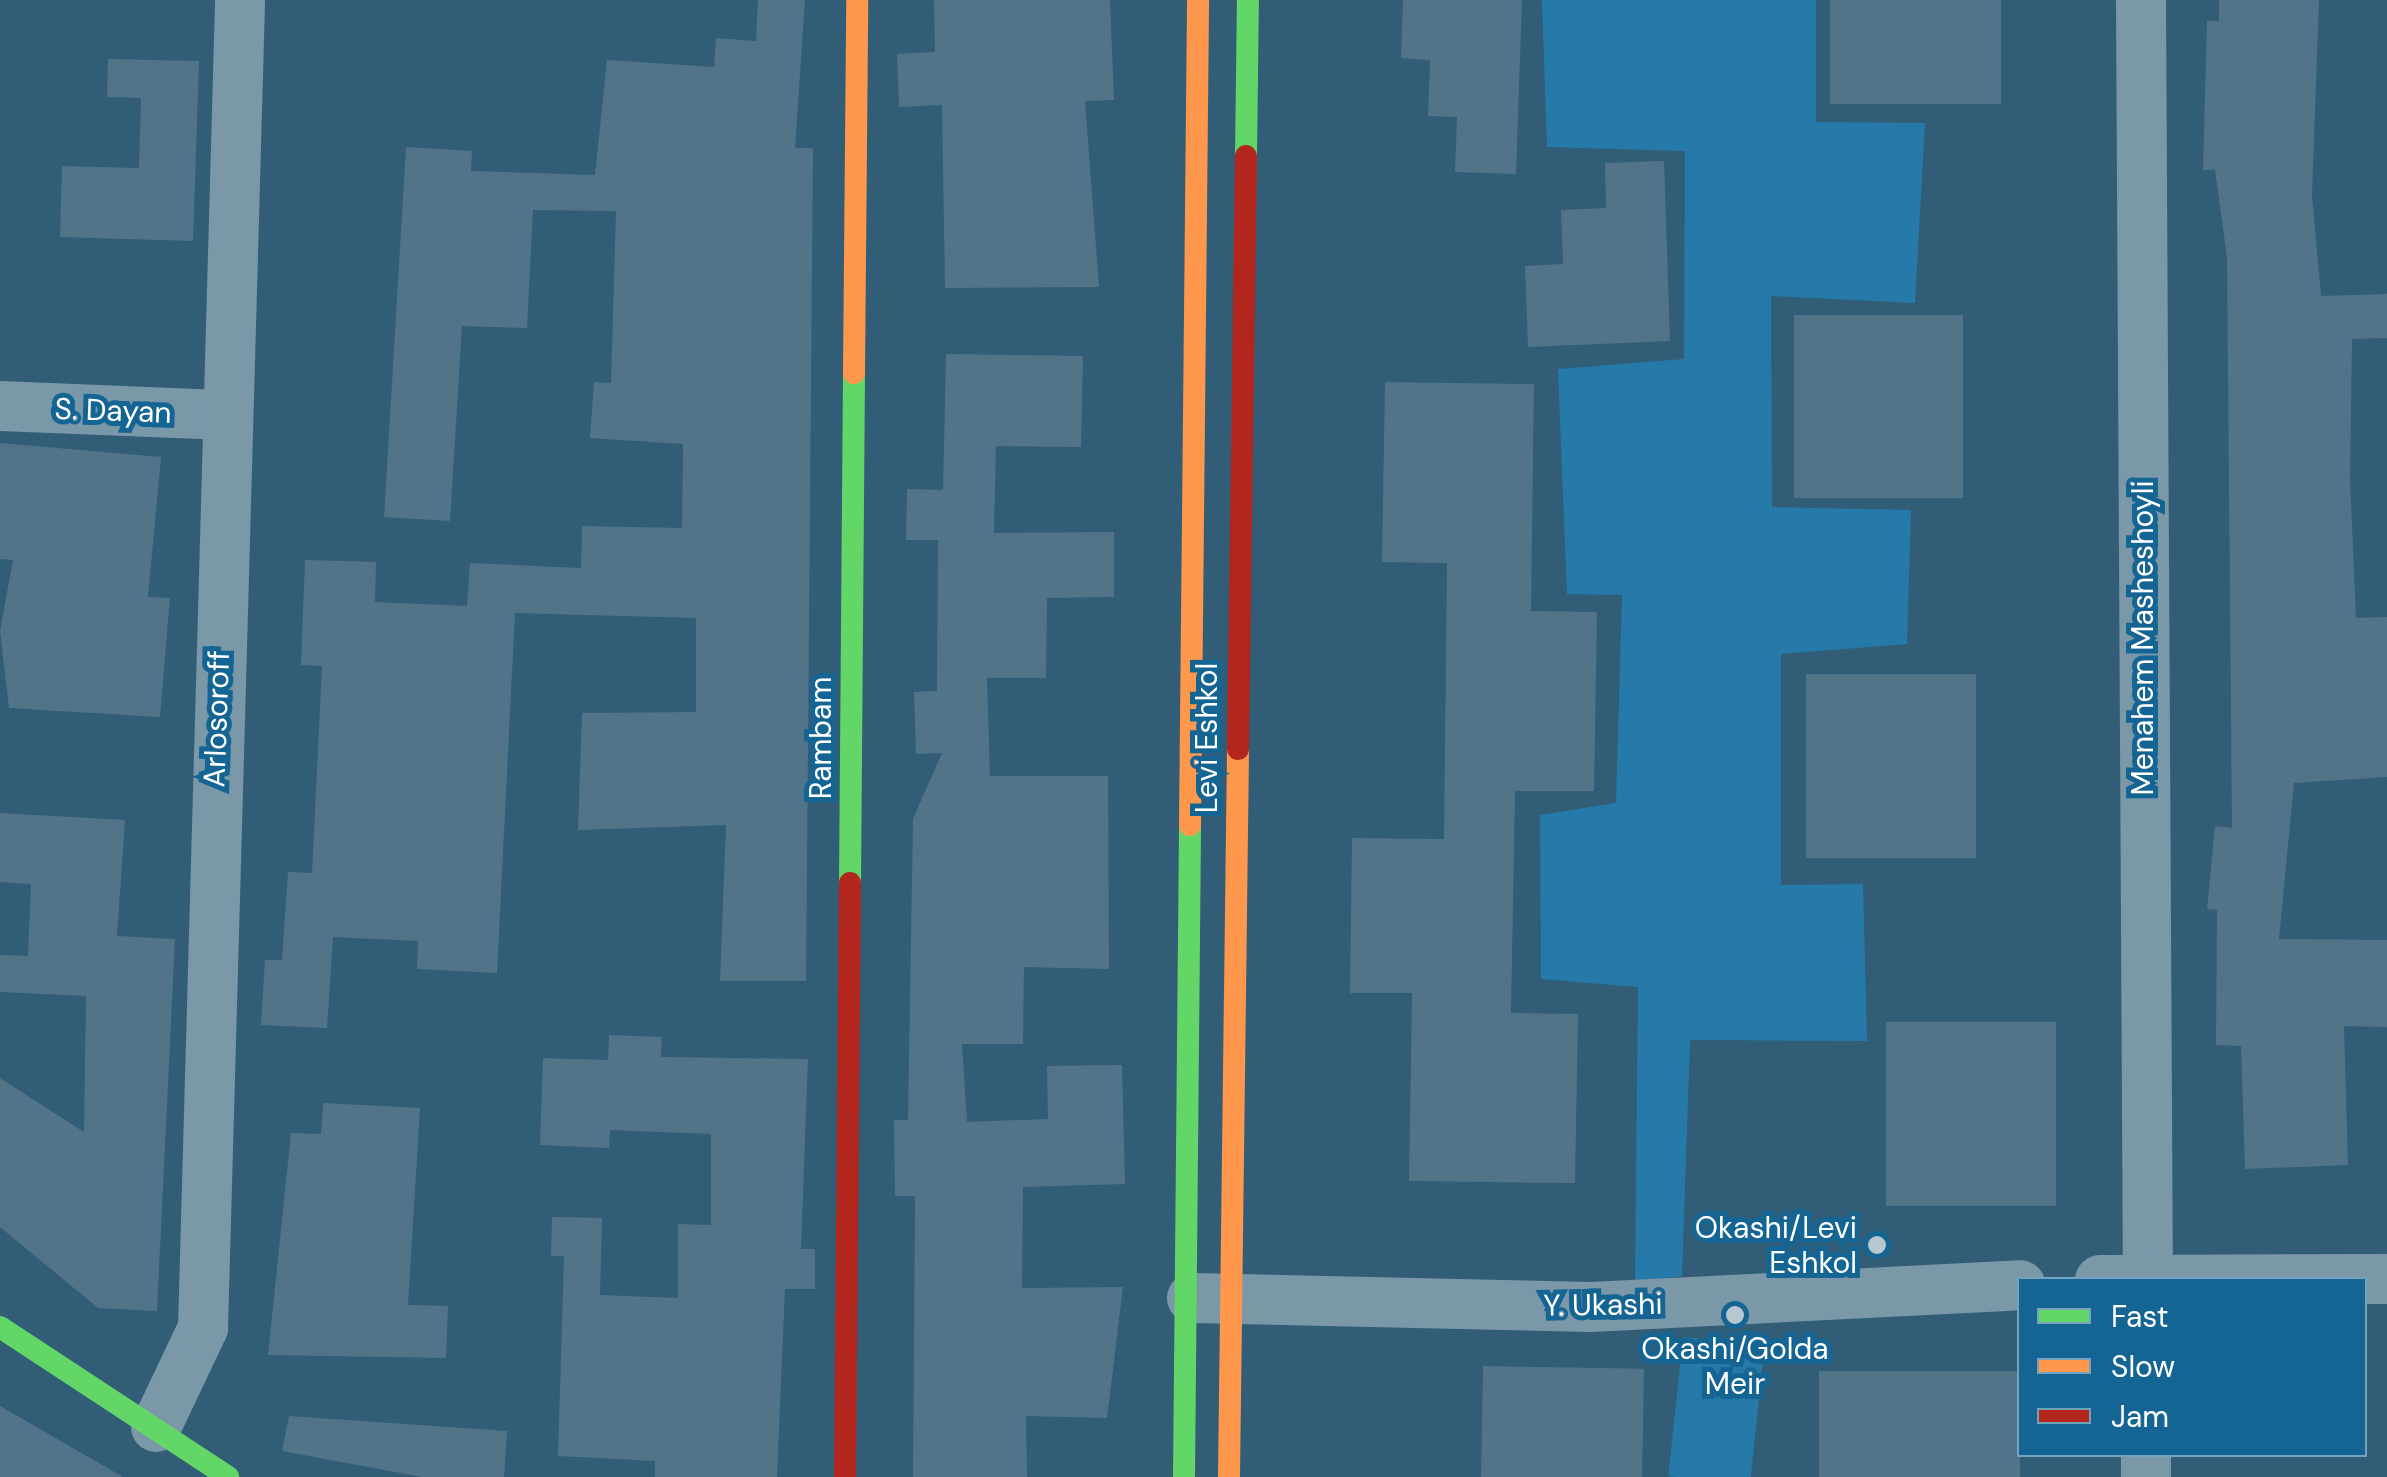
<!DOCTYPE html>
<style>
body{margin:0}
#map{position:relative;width:2387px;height:1477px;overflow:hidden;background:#325d77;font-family:"DM Sans",sans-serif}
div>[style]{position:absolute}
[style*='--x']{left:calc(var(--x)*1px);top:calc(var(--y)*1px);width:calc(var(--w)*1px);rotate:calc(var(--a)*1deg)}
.green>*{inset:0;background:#267aa9;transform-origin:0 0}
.building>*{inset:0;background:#517488;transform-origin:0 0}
.street>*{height:50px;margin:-25px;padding:0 25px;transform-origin:25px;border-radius:25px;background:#7b98a9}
.fast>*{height:22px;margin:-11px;padding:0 11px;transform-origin:11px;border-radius:11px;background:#63d668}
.slow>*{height:22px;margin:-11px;padding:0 11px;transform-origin:11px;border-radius:11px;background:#ff974d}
.jam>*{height:22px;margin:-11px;padding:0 11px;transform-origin:11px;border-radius:11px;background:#b3261e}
.dots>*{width:28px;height:28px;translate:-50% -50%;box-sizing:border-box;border:5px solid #156594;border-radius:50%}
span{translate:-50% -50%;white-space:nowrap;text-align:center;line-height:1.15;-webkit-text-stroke:10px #156594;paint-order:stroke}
.street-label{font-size:30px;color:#fff}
.poi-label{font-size:30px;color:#fff}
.right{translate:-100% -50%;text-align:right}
.legend{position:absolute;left:2017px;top:1277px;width:350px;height:180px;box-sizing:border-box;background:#156594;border:2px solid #73a3bf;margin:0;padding:12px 18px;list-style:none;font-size:30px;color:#fff}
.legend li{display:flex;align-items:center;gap:20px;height:50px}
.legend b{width:50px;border:2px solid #73a3bf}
</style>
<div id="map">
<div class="green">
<i style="clip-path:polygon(1542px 0,1816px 0,1816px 122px,1925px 123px,1915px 303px,1771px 296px,1772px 507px,1911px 510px,1907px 644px,1781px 654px,1781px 885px,1863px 884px,1867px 1041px,1690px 1040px,1682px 1276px,1635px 1282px,1638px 987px,1541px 979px,1540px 815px,1616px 803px,1622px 595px,1567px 594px,1558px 369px,1684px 359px,1685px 151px,1547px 147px)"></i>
<i style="left:1683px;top:1337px;width:82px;height:140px;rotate:6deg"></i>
</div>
<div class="building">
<i style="clip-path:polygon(758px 0,805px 0,795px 148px,813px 148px,806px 981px,720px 981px,726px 825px,578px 830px,582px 713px,696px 712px,696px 618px,515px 613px,497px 973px,417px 969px,418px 941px,333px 937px,327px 1028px,261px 1025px,265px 960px,282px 960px,288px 872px,312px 873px,322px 666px,301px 665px,305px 560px,376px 562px,375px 602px,467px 606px,470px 563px,581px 568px,582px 526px,682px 528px,683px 444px,590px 438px,594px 382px,611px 383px,616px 211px,533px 210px,527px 328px,462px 326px,450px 521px,384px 517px,406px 147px,472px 151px,471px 171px,595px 175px,607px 60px,714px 67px,716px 38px,756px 41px)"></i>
<i style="clip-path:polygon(934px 0,1110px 0,1114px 100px,1085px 101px,1099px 287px,945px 288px,942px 105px,899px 107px,897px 54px,935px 52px)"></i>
<i style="clip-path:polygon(1403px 0,1522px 0,1516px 174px,1455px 172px,1457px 117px,1428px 116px,1430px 60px,1401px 58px)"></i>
<i style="left:1830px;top:0;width:171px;height:104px"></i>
<i style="clip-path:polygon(2219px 0,2319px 0,2312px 195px,2321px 296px,2387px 294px,2387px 338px,2352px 339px,2350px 480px,2356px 618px,2387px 617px,2387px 777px,2294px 783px,2279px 939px,2387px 940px,2387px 1027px,2344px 1026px,2348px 1165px,2245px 1169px,2241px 1046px,2216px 1045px,2217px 910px,2207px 909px,2215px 826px,2232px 828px,2227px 257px,2215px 170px,2203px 170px,2207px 21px,2219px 21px)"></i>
<i style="clip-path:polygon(108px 59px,199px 61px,193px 241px,60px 237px,62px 166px,139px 168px,141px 98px,107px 97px)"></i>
<i style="clip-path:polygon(1664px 161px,1670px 341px,1528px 347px,1525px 266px,1563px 264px,1561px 210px,1606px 208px,1605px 163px)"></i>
<i style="left:1794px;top:315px;width:169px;height:183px"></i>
<i style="clip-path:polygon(946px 354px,1083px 356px,1081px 447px,996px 446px,994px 533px,1114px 532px,1114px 597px,1047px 598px,1046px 678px,987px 678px,990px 776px,1108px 776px,1109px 969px,1024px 967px,1023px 1044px,962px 1044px,967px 1122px,1048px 1119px,1047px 1066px,1122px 1065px,1125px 1184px,1023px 1187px,1022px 1288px,1123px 1287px,1107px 1418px,1026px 1416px,1027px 1477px,913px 1477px,915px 1196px,895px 1196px,894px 1120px,908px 1120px,913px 819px,942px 753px,916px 754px,914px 692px,937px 691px,938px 540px,906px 540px,907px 489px,943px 490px)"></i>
<i style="clip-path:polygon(1385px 382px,1534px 384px,1531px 611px,1597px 612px,1594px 791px,1515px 791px,1511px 1013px,1578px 1014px,1575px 1183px,1409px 1181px,1412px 993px,1350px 993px,1352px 838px,1444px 839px,1447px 563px,1382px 562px)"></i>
<i style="clip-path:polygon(0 443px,161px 457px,148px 597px,170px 598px,160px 717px,9px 708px,0 631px,13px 560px,0 559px)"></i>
<i style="left:1806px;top:674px;width:170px;height:184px"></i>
<i style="clip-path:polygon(0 813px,125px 820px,117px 936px,175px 939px,157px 1311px,98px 1308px,0 1227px,0 1078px,84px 1132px,86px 996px,0 992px,0 955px,28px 956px,31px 884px,0 882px)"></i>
<i style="left:1886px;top:1022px;width:170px;height:184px"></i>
<i style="clip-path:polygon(609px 1035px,662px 1037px,661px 1057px,808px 1059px,801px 1249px,815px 1249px,815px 1289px,785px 1289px,777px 1477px,655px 1477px,655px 1461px,558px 1456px,564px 1256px,551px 1256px,552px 1217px,602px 1218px,600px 1295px,678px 1298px,678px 1224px,711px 1225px,711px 1134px,610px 1130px,609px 1148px,540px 1145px,543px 1058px,608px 1060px)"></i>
<i style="clip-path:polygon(323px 1103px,420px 1108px,408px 1305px,448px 1306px,446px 1358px,268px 1355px,291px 1133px,321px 1134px)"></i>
<i style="left:1483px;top:1366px;width:161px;height:111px;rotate:1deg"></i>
<i style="left:1819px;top:1371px;width:201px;height:106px"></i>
<i style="clip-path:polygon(0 1406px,123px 1477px,0 1477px)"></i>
<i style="clip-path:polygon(289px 1416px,507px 1431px,504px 1477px,422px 1477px,282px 1451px)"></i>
</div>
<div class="street">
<i style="--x:2141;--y:0;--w:1280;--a:89.69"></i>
<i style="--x:0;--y:406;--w:227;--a:2.3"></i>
<i style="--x:2100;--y:1280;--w:287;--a:-0.2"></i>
<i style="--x:1192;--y:1298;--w:399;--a:1.3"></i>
<i style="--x:1591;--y:1307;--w:430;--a:-2.9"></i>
<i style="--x:156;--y:1427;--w:110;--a:-64.6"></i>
<i style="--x:203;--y:1328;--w:1329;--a:-88.4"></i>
<i style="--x:2146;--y:1477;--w:23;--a:-90"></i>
</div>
<div class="fast">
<i style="--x:1246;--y:156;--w:156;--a:-89.3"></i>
<i style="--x:850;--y:883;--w:510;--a:-89.55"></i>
<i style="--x:0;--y:1327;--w:273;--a:33.3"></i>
<i style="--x:1184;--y:1477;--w:652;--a:-89.47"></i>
</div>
<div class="slow">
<i style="--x:854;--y:373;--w:373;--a:-89.5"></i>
<i style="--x:1190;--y:825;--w:825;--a:-89.44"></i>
<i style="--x:1229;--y:1477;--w:728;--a:-89.29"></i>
</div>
<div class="jam">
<i style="--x:1238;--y:749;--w:593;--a:-89.23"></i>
<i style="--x:845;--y:1477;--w:594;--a:-89.52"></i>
</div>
<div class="dots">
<i style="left:1877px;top:1245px;background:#b7c6cf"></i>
<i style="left:1735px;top:1315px;background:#b7c6cf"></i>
</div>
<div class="street-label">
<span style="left:113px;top:411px;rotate:2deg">S. Dayan</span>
<span style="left:2143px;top:638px;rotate:-90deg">Menahem Masheshoyli</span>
<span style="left:217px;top:719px;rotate:-88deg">Arlosoroff</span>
<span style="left:821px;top:738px;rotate:-90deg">Rambam</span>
<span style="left:1207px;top:738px;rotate:-90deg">Levi Eshkol</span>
<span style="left:1603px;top:1305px;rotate:-1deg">Y. Ukashi</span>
</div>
<div class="poi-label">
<span class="right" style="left:1857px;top:1245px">Okashi/Levi<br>Eshkol</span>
<span style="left:1735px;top:1366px">Okashi/Golda<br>Meir</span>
</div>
<ul class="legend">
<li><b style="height:12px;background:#63d668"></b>Fast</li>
<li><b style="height:12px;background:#ff974d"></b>Slow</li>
<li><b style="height:12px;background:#b3261e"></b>Jam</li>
</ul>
</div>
